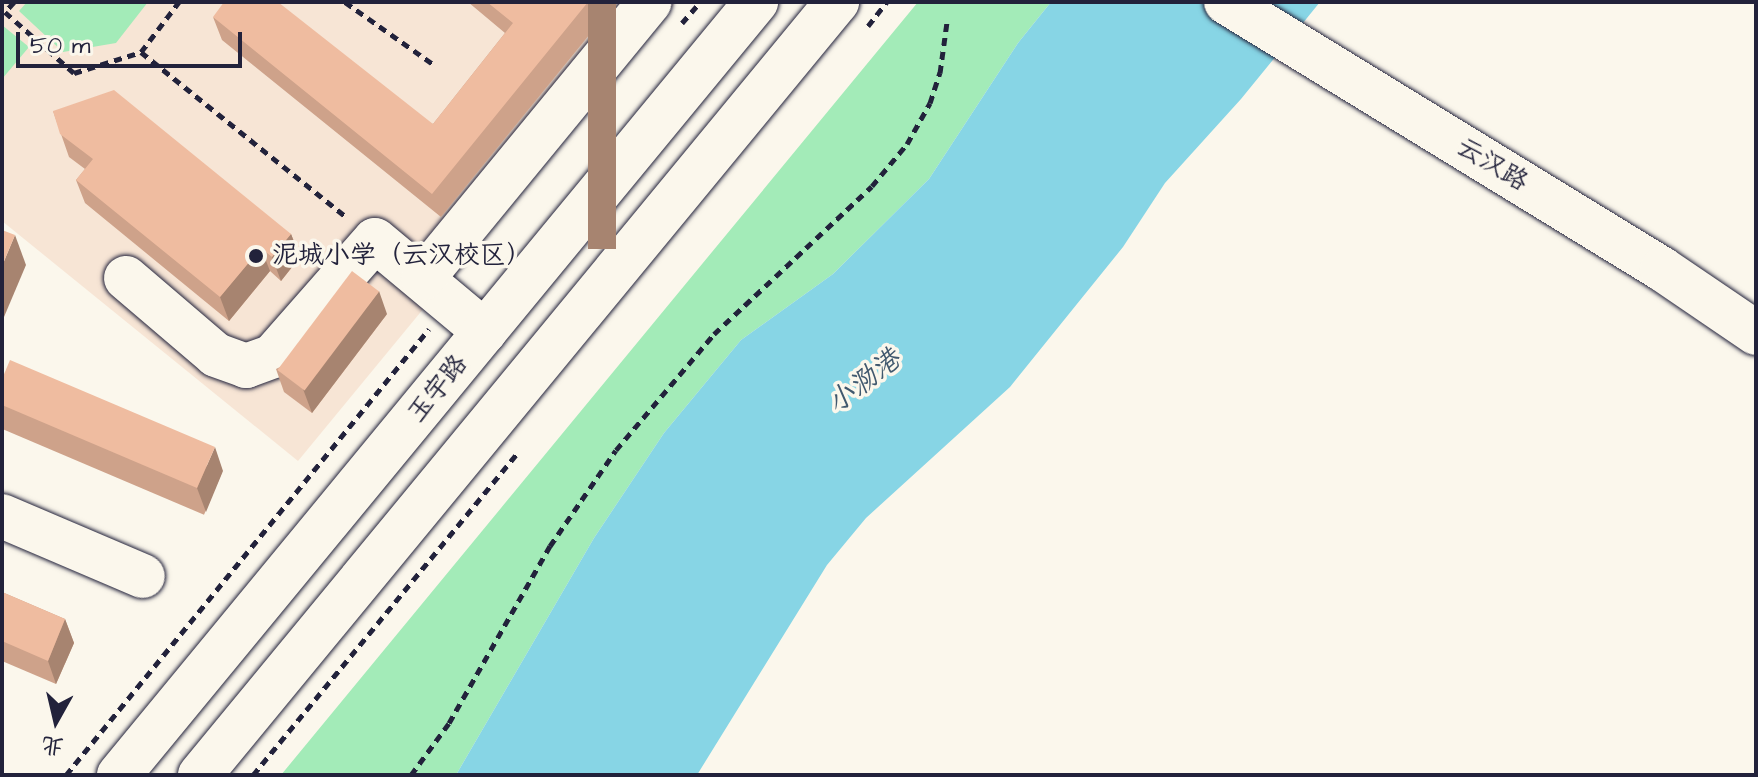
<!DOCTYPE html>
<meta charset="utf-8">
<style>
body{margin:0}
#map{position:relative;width:1758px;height:777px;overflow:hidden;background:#fbf7ec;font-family:"Architects Daughter","LXGW WenKai TC",sans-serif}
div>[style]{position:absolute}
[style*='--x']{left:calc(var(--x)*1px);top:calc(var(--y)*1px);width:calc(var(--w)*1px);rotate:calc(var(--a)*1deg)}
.built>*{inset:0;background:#f7e5d5}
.green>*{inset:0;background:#a3ebb8}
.water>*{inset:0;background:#87d5e5}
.path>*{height:5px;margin-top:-2.5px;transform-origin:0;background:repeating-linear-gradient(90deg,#22223b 0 8px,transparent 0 14px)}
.roads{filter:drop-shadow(0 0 2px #22223b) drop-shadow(0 0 2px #22223b)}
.minor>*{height:44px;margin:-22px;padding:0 22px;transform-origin:22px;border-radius:22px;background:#fbf7ec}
.wall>*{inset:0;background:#cea28a;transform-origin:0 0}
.shaded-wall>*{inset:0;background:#a78470;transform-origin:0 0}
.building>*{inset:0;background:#efbca0;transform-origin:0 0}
.dots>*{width:22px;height:22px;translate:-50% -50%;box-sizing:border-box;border:4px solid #fbf7ec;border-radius:50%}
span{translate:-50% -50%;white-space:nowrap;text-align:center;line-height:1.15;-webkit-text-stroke:7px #fbf7ec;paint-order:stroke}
.street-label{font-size:26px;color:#22223b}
.poi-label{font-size:26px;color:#22223b}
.left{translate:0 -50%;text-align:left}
.water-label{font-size:28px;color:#40586e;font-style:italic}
.frame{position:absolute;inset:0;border:4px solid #22223b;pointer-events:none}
.north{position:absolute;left:16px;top:681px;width:80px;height:80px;-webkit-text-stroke:6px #fbf7ec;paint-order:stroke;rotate:188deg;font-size:22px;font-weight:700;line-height:32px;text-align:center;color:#22223b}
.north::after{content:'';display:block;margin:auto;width:28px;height:36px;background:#22223b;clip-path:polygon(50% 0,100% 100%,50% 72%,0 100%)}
.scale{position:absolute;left:16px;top:32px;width:226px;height:36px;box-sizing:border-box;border:4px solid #22223b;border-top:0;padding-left:10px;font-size:24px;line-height:28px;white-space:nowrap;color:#22223b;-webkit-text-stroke:6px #fbf7ec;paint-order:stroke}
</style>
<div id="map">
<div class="built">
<i style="clip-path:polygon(2px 2px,676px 2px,298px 461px,2px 221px)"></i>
</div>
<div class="green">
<i style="clip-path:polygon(27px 2px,148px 2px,116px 43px,63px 52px,19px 11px)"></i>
<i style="clip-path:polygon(918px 2px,1051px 2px,1018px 43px,929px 179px,833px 274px,741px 340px,664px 433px,594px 538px,456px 775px,281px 775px)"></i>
<i style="clip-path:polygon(2px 25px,29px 47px,2px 79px)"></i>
</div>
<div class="water">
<i style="clip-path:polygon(1051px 2px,1320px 2px,1241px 99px,1165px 183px,1123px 247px,1010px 387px,866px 518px,827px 565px,697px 775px,456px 775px,594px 538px,664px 433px,741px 340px,833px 274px,929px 179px,1018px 43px)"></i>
</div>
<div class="path">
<i style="--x:14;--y:2;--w:13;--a:132"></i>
<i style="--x:5;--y:12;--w:92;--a:41.5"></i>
<i style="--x:74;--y:73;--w:70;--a:-17.4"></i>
<i style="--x:141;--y:52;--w:63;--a:-52.8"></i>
<i style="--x:345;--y:2;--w:108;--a:35.2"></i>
<i style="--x:682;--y:23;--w:28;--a:-49"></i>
<i style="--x:868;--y:26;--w:31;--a:-52"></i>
<i style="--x:141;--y:52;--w:263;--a:38.8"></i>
<i style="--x:66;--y:775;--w:575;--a:-50.86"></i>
<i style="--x:253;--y:775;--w:419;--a:-50.6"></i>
<i style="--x:411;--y:775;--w:64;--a:-53.8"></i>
<i style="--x:449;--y:723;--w:204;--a:-60.3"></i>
<i style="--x:550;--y:546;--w:116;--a:-55.5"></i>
<i style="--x:616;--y:450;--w:152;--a:-49.8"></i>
<i style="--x:714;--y:334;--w:216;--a:-43.1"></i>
<i style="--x:872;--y:186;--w:55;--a:-50.2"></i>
<i style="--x:907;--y:144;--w:47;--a:-60.7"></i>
<i style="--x:930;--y:103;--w:32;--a:-72"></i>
<i style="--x:940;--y:73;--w:51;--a:-82.2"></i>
</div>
<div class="roads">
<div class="minor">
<i style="--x:1226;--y:2;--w:511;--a:31.48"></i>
<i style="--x:1662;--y:269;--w:114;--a:34.2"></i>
<i style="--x:126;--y:278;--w:118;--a:40.5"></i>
<i style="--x:216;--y:355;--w:32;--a:20"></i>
<i style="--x:246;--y:366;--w:29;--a:-20"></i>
<i style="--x:273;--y:356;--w:154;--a:-48.7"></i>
<i style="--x:375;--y:240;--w:143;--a:39.9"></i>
<i style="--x:423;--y:278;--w:357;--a:-50.6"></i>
<i style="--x:2;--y:516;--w:153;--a:23.1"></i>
<i style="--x:119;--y:775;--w:1002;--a:-50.51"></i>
<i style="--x:200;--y:775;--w:1002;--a:-50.51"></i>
</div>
</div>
<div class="wall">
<i style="clip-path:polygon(468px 2px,616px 2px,441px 217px,222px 40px,213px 17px,433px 124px,505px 33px)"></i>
<i style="clip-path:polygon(53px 111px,291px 234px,300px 257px,281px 281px,270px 271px,229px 321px,85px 203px,76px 180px,85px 169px,69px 157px)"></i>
<i style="clip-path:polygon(387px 314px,312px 413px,284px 392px,276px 369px)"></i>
<i style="left:2px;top:379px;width:239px;height:46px;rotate:23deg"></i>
<i style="clip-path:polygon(2px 592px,65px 619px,74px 643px,56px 684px,2px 661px)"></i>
</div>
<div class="shaded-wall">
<i style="left:588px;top:2px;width:28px;height:247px"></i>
<i style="clip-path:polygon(291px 234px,300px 257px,281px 281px,272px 257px)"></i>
<i style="clip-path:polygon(15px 235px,26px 265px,4px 317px,2px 312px,2px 266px)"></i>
<i style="clip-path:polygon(261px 248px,270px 271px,229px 321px,220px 297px)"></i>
<i style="clip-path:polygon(379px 291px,387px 314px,312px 413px,303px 389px)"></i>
<i style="clip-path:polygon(215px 447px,223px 471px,206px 512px,197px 488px)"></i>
<i style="clip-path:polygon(65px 619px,74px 643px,56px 684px,48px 661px)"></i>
</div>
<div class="building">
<i style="clip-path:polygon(224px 2px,278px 2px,433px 124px,513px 23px,487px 2px,588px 2px,432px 194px,213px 17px)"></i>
<i style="clip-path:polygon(114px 90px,291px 234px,272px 257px,261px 248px,220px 297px,76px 180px,93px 159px,60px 134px,53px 111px)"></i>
<i style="clip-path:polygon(2px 230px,15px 235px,2px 266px)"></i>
<i style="left:352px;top:271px;width:34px;height:124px;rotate:37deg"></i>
<i style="clip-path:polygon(10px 360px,215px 447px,197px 488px,2px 405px,2px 379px)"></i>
<i style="clip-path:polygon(2px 592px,65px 619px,48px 661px,2px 641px)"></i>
</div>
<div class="dots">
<i style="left:256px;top:256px;background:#22223b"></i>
</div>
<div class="street-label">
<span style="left:1492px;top:165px;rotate:31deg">云汉路</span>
<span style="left:438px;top:389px;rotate:-51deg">玉宇路</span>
</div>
<div class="poi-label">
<span class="left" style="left:272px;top:256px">泥城小学（云汉校区）</span>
</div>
<div class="water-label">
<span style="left:864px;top:382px;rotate:-38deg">小泐港</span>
</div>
<div class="frame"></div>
<div class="north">北</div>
<div class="scale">50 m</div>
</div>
